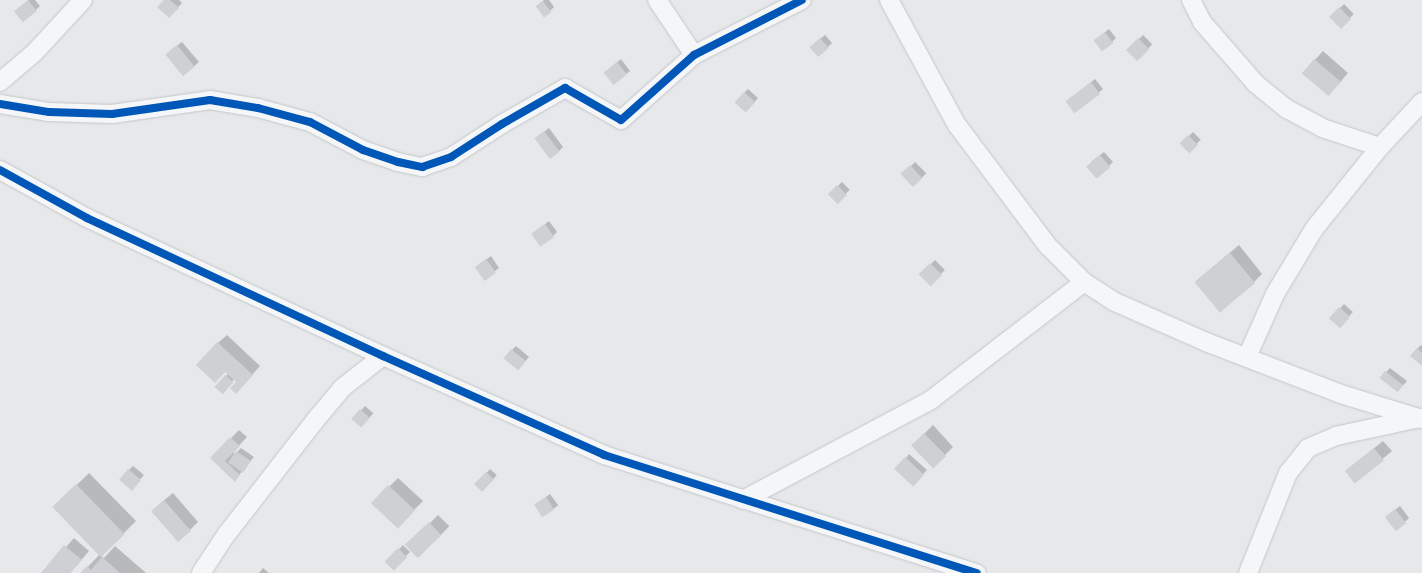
<!DOCTYPE html>
<style>
body{margin:0}
#map{position:relative;width:1422px;height:573px;overflow:hidden;background:#e6e8ea;font-family:"Fira Sans",sans-serif}
div>[style]{position:absolute}
[style*='--x']{left:calc(var(--x)*1px);top:calc(var(--y)*1px);width:calc(var(--w)*1px);rotate:calc(var(--a)*1deg)}
.shadow>*{inset:0;background:#0003;transform-origin:0 0}
.building>*{inset:0;background:#ced0d3;transform-origin:0 0}
.roads{filter:drop-shadow(0 0 1px #c4c6c8) drop-shadow(0 0 1px #c4c6c8)}
.street>*{height:18px;margin:-9px;padding:0 9px;transform-origin:9px;border-radius:9px;background:#f5f6f7}
.cycleway>*{height:8px;margin:-4px;padding:0 4px;transform-origin:4px;border-radius:4px;background:#0057b8}
span{translate:-50% -50%;white-space:nowrap;text-align:center;line-height:1.15;-webkit-text-stroke:4.5px #f4f6f9;paint-order:stroke}
</style>
<div id="map">
<div class="shadow">
<i style="clip-path:polygon(29px 0,35px 0,40px 6px,25px 20px,17px 12px)"></i>
<i style="clip-path:polygon(165px 0,179px 0,182px 3px,169px 17px)"></i>
<i style="clip-path:polygon(544px 0,549px 0,554px 7px,550px 11px,537px 6px)"></i>
<i style="left:1344px;top:4px;width:14px;height:19px;rotate:45deg"></i>
<i style="clip-path:polygon(1109px 29px,1116px 38px,1112px 42px,1100px 36px)"></i>
<i style="clip-path:polygon(825px 35px,832px 43px,828px 47px,810px 47px)"></i>
<i style="left:1143px;top:35px;width:13px;height:21px;rotate:45deg"></i>
<i style="clip-path:polygon(182px 42px,199px 62px,184px 75px,171px 50px)"></i>
<i style="clip-path:polygon(1323px 51px,1348px 73px,1337px 86px,1303px 73px)"></i>
<i style="clip-path:polygon(621px 59px,630px 71px,626px 74px,609px 69px)"></i>
<i style="clip-path:polygon(1095px 79px,1103px 89px,1075px 112px,1071px 98px)"></i>
<i style="clip-path:polygon(748px 89px,758px 98px,750px 107px,736px 102px)"></i>
<i style="clip-path:polygon(549px 128px,563px 147px,559px 151px,540px 135px)"></i>
<i style="left:1193px;top:132px;width:11px;height:17px;rotate:45deg"></i>
<i style="clip-path:polygon(1104px 152px,1113px 162px,1109px 166px,1091px 162px)"></i>
<i style="left:915px;top:162px;width:16px;height:18px;rotate:45deg"></i>
<i style="left:842px;top:182px;width:11px;height:18px;rotate:45deg"></i>
<i style="clip-path:polygon(549px 221px,557px 232px,553px 236px,532px 234px)"></i>
<i style="clip-path:polygon(1239px 245px,1262px 274px,1254px 282px,1195px 282px)"></i>
<i style="clip-path:polygon(491px 256px,499px 268px,485px 279px,480px 264px)"></i>
<i style="left:935px;top:260px;width:14px;height:21px;rotate:45deg"></i>
<i style="left:1344px;top:304px;width:12px;height:20px;rotate:42deg"></i>
<i style="clip-path:polygon(227px 335px,260px 366px,244px 384px,234px 379px,227px 388px,226px 376px,228px 374px,225px 371px,218px 343px)"></i>
<i style="clip-path:polygon(1421px 345px,1422px 346px,1422px 364px,1417px 349px)"></i>
<i style="clip-path:polygon(516px 346px,529px 357px,522px 365px,512px 350px)"></i>
<i style="clip-path:polygon(1390px 368px,1407px 381px,1398px 391px,1386px 372px)"></i>
<i style="left:365px;top:406px;width:11px;height:18px;rotate:41deg"></i>
<i style="clip-path:polygon(933px 425px,953px 447px,945px 455px,921px 437px)"></i>
<i style="clip-path:polygon(239px 430px,247px 437px,233px 452px,235px 454px,241px 448px,254px 457px,235px 480px,212px 458px)"></i>
<i style="clip-path:polygon(1383px 441px,1392px 451px,1355px 482px,1356px 463px)"></i>
<i style="clip-path:polygon(909px 454px,927px 470px,914px 484px,906px 458px)"></i>
<i style="clip-path:polygon(133px 466px,144px 475px,135px 485px,129px 470px)"></i>
<i style="left:490px;top:469px;width:9px;height:21px;rotate:41deg"></i>
<i style="clip-path:polygon(89px 473px,136px 521px,101px 556px,104px 558px,115px 546px,146px 573px,82px 573px,100px 554px,54px 507px)"></i>
<i style="clip-path:polygon(398px 478px,423px 501px,406px 518px,372px 504px)"></i>
<i style="clip-path:polygon(173px 493px,198px 522px,190px 530px,162px 502px)"></i>
<i style="left:550px;top:494px;width:14px;height:18px;rotate:54deg"></i>
<i style="clip-path:polygon(1400px 506px,1409px 518px,1397px 529px,1391px 513px)"></i>
<i style="left:438px;top:515px;width:16px;height:44px;rotate:45deg"></i>
<i style="clip-path:polygon(74px 538px,89px 551px,70px 573px,43px 573px)"></i>
<i style="clip-path:polygon(403px 545px,410px 552px,393px 568px,387px 562px)"></i>
<i style="clip-path:polygon(263px 568px,269px 573px,259px 573px)"></i>
</div>
<div class="building">
<i style="left:28px;top:0;width:14px;height:18px;rotate:51deg"></i>
<i style="clip-path:polygon(164px 0,170px 0,179px 8px,169px 18px,157px 7px)"></i>
<i style="left:543px;top:1px;width:14px;height:9px;rotate:54deg"></i>
<i style="left:1339px;top:7px;width:17px;height:14px;rotate:45deg"></i>
<i style="left:1105px;top:32px;width:14px;height:14px;rotate:54deg"></i>
<i style="left:820px;top:38px;width:13px;height:14px;rotate:48deg"></i>
<i style="left:1138px;top:38px;width:16px;height:17px;rotate:45deg"></i>
<i style="left:177px;top:45px;width:28px;height:15px;rotate:51deg"></i>
<i style="left:1314px;top:59px;width:35px;height:19px;rotate:40deg"></i>
<i style="left:617px;top:62px;width:16px;height:17px;rotate:52deg"></i>
<i style="left:1091px;top:82px;width:15px;height:32px;rotate:53deg"></i>
<i style="left:744px;top:92px;width:15px;height:14px;rotate:42deg"></i>
<i style="left:544px;top:131px;width:26px;height:12px;rotate:53deg"></i>
<i style="left:1188px;top:135px;width:14px;height:12px;rotate:45deg"></i>
<i style="left:1100px;top:155px;width:16px;height:18px;rotate:50deg"></i>
<i style="left:910px;top:165px;width:18px;height:13px;rotate:47deg"></i>
<i style="left:837px;top:185px;width:14px;height:13px;rotate:45deg"></i>
<i style="left:545px;top:224px;width:16px;height:17px;rotate:55deg"></i>
<i style="left:1230px;top:253px;width:39px;height:46px;rotate:50deg"></i>
<i style="left:486px;top:259px;width:17px;height:14px;rotate:54deg"></i>
<i style="left:930px;top:263px;width:17px;height:16px;rotate:45deg"></i>
<i style="left:1339px;top:307px;width:15px;height:15px;rotate:42deg"></i>
<i style="clip-path:polygon(217px 342px,253px 375px,236px 394px,230px 388px,236px 382px,225px 372px,215px 383px,196px 365px)"></i>
<i style="clip-path:polygon(1417px 348px,1422px 353px,1422px 366px,1410px 356px)"></i>
<i style="left:511px;top:349px;width:19px;height:12px;rotate:39deg"></i>
<i style="left:1385px;top:371px;width:23px;height:9px;rotate:38deg"></i>
<i style="left:225px;top:375px;width:11px;height:16px;rotate:41deg"></i>
<i style="left:360px;top:409px;width:13px;height:13px;rotate:42deg"></i>
<i style="left:924px;top:433px;width:32px;height:18px;rotate:46deg"></i>
<i style="clip-path:polygon(230px 437px,240px 446px,225px 461px,240px 475px,235px 482px,210px 458px)"></i>
<i style="left:1374px;top:448px;width:16px;height:37px;rotate:52deg"></i>
<i style="left:236px;top:451px;width:18px;height:14px;rotate:34deg"></i>
<i style="left:905px;top:457px;width:26px;height:16px;rotate:43deg"></i>
<i style="left:128px;top:469px;width:17px;height:14px;rotate:40deg"></i>
<i style="left:486px;top:472px;width:11px;height:17px;rotate:45deg"></i>
<i style="left:76px;top:484px;width:70px;height:33px;rotate:46deg"></i>
<i style="left:388px;top:485px;width:37px;height:25px;rotate:43deg"></i>
<i style="left:546px;top:497px;width:15px;height:14px;rotate:58deg"></i>
<i style="left:164px;top:500px;width:41px;height:17px;rotate:49deg"></i>
<i style="left:1395px;top:509px;width:18px;height:13px;rotate:52deg"></i>
<i style="left:429px;top:522px;width:18px;height:33px;rotate:47deg"></i>
<i style="clip-path:polygon(64px 545px,82px 560px,70px 573px,41px 573px)"></i>
<i style="left:398px;top:548px;width:13px;height:19px;rotate:45deg"></i>
<i style="clip-path:polygon(102px 557px,120px 573px,80px 573px,87px 566px,91px 570px)"></i>
</div>
<div class="roads">
<div class="street">
<i style="--x:657;--y:0;--w:66;--a:56.1"></i>
<i style="--x:889;--y:0;--w:142;--a:61.5"></i>
<i style="--x:957;--y:125;--w:151;--a:53.1"></i>
<i style="--x:1048;--y:246;--w:51;--a:45"></i>
<i style="--x:1084;--y:282;--w:37;--a:33"></i>
<i style="--x:1115;--y:302;--w:99;--a:23.7"></i>
<i style="--x:1206;--y:342;--w:145;--a:21.1"></i>
<i style="--x:1341;--y:394;--w:85;--a:17.2"></i>
<i style="--x:1191;--y:0;--w:25;--a:63"></i>
<i style="--x:1202;--y:22;--w:82;--a:48.9"></i>
<i style="--x:1256;--y:84;--w:40;--a:39"></i>
<i style="--x:1287;--y:109;--w:40;--a:28"></i>
<i style="--x:1322;--y:128;--w:61;--a:18.1"></i>
<i style="--x:0;--y:82;--w:45;--a:-40.5"></i>
<i style="--x:34;--y:53;--w:72;--a:-47.2"></i>
<i style="--x:0;--y:104;--w:50;--a:9.3"></i>
<i style="--x:49;--y:112;--w:63;--a:1.8"></i>
<i style="--x:112;--y:114;--w:99;--a:-8.1"></i>
<i style="--x:210;--y:100;--w:49;--a:9.5"></i>
<i style="--x:258;--y:108;--w:54;--a:15.1"></i>
<i style="--x:310;--y:122;--w:60;--a:27.8"></i>
<i style="--x:363;--y:150;--w:37;--a:19"></i>
<i style="--x:398;--y:162;--w:25;--a:12"></i>
<i style="--x:422;--y:167;--w:31;--a:-19"></i>
<i style="--x:451;--y:157;--w:61;--a:-32.9"></i>
<i style="--x:502;--y:124;--w:73;--a:-29.7"></i>
<i style="--x:565;--y:88;--w:64;--a:29.7"></i>
<i style="--x:621;--y:120;--w:98;--a:-41.7"></i>
<i style="--x:694;--y:55;--w:121;--a:-27"></i>
<i style="--x:0;--y:170;--w:99;--a:28.9"></i>
<i style="--x:87;--y:218;--w:327;--a:25"></i>
<i style="--x:383;--y:356;--w:242;--a:24.1"></i>
<i style="--x:604;--y:455;--w:391;--a:17.6"></i>
<i style="--x:1247;--y:357;--w:69;--a:-66"></i>
<i style="--x:1275;--y:294;--w:76;--a:-59"></i>
<i style="--x:1314;--y:229;--w:105;--a:-51.2"></i>
<i style="--x:1380;--y:147;--w:62;--a:-47"></i>
<i style="--x:743;--y:500;--w:213;--a:-28"></i>
<i style="--x:931;--y:400;--w:193;--a:-37.6"></i>
<i style="--x:201;--y:573;--w:45;--a:-56.7"></i>
<i style="--x:226;--y:535;--w:150;--a:-52.1"></i>
<i style="--x:318;--y:417;--w:38;--a:-50"></i>
<i style="--x:342;--y:388;--w:52;--a:-38"></i>
<i style="--x:1248;--y:573;--w:108;--a:-68.2"></i>
<i style="--x:1288;--y:473;--w:32;--a:-51"></i>
<i style="--x:1308;--y:448;--w:30;--a:-23"></i>
<i style="--x:1336;--y:436;--w:85;--a:-12.2"></i>
</div>
</div>
<div class="cycleway">
<i style="--x:0;--y:104;--w:50;--a:9.3"></i>
<i style="--x:49;--y:112;--w:63;--a:1.8"></i>
<i style="--x:112;--y:114;--w:99;--a:-8.1"></i>
<i style="--x:210;--y:100;--w:49;--a:9.5"></i>
<i style="--x:258;--y:108;--w:54;--a:15.1"></i>
<i style="--x:310;--y:122;--w:60;--a:27.8"></i>
<i style="--x:363;--y:150;--w:37;--a:19"></i>
<i style="--x:398;--y:162;--w:25;--a:12"></i>
<i style="--x:422;--y:167;--w:31;--a:-19"></i>
<i style="--x:451;--y:157;--w:61;--a:-32.9"></i>
<i style="--x:502;--y:124;--w:73;--a:-29.7"></i>
<i style="--x:565;--y:88;--w:64;--a:29.7"></i>
<i style="--x:621;--y:120;--w:98;--a:-41.7"></i>
<i style="--x:694;--y:55;--w:121;--a:-27"></i>
<i style="--x:0;--y:170;--w:99;--a:28.9"></i>
<i style="--x:87;--y:218;--w:327;--a:25"></i>
<i style="--x:383;--y:356;--w:242;--a:24.1"></i>
<i style="--x:604;--y:455;--w:391;--a:17.6"></i>
</div>
</div>
